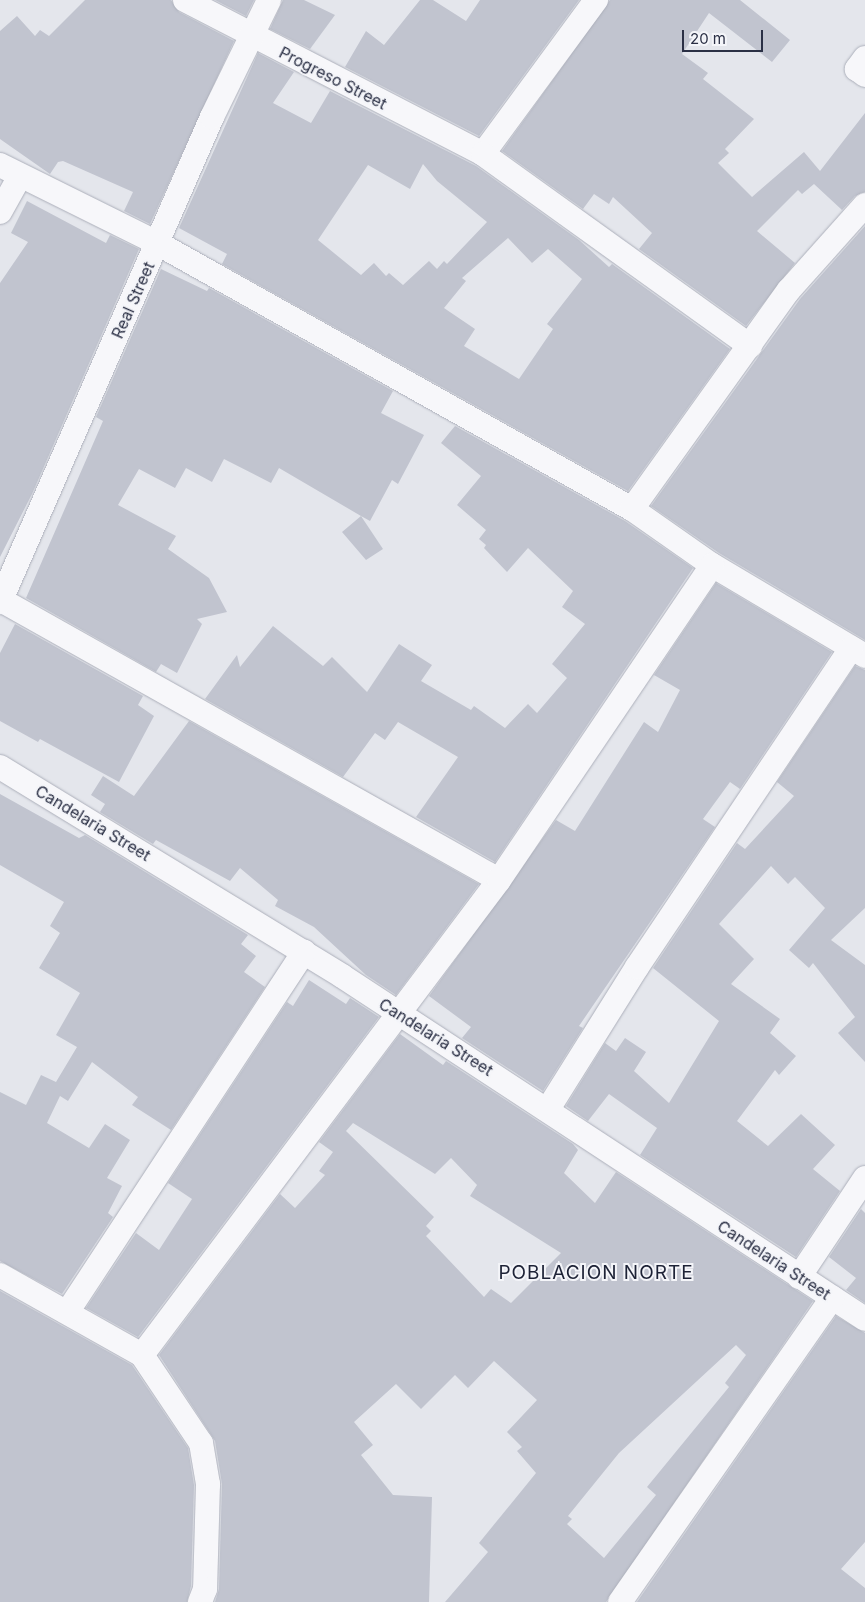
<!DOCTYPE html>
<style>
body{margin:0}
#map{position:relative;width:865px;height:1602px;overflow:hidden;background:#e4e6ec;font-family:Inter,sans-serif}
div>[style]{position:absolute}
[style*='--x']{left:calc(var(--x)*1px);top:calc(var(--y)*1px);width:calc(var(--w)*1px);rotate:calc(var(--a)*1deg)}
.building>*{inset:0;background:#c1c4cf}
.roads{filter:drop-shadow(0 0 1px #acafba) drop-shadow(0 0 1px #acafba)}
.street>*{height:24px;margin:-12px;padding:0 12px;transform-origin:12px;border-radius:12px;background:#f7f7fa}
span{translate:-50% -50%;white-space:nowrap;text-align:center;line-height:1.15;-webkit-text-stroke:4px #f4f5f9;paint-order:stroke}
.street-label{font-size:16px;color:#2b3045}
.quarter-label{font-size:19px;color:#1d2236;letter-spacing:1px}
.scale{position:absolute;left:682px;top:30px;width:81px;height:22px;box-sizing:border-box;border:2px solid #2b3045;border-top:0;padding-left:6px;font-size:15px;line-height:18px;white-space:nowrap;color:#2b3045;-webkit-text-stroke:4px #f4f5f9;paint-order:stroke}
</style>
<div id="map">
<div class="building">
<i style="clip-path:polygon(85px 0,171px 0,179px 12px,234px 41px,150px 224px,124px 211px,133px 192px,63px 161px,58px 162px,50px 174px,0 139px,0 31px,17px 16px,35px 36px,40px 30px,49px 36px)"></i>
<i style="clip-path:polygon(215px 0,254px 0,246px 16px)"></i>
<i style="clip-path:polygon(283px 0,304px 0,335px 15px,310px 49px,270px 29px)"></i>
<i style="clip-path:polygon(420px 0,433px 0,466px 21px,480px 0,579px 0,479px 136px,345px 67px,366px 31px,384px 45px)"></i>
<i style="clip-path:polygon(610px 0,740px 0,790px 40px,772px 62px,709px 13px,682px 54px,708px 73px,703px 79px,754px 119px,725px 149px,729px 153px,718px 163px,752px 197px,804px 152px,820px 171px,865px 113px,865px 192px,855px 196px,842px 210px,814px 184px,802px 194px,798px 190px,757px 231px,795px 263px,746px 326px,639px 249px,652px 233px,613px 197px,609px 204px,594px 194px,583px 209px,502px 151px)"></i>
<i style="clip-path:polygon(evenodd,258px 53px,294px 72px,273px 103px,311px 123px,330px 91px,476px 166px,579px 240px,609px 267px,612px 264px,730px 349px,628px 491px,222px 264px,227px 254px,179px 228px,258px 53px,423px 164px,437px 181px,487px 222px,447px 264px,444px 261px,437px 269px,429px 261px,403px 285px,389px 273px,386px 276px,374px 263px,361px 275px,318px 240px,368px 165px,410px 189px,423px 164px,258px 53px,508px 238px,532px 263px,548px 249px,582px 279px,547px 324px,553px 329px,519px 379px,464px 346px,475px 329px,444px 308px,466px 281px,462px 278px,508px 238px)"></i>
<i style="clip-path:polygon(27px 201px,106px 243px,110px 235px,139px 249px,32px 494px,0 557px,0 283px,28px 242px,11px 233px)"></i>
<i style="clip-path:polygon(865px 226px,865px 640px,719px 553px,651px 506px,800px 299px)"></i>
<i style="clip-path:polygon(161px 269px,207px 291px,209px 288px,393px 391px,381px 413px,424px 435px,398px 484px,392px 480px,370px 521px,361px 516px,383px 549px,366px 560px,342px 532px,361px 516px,279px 468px,271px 483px,224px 459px,212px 482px,186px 468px,175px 488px,139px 469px,118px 505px,176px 536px,168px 549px,209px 578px,227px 612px,197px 619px,202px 624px,177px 673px,161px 664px,156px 672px,26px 598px,103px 421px,96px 417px)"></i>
<i style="clip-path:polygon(455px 426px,625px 521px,693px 568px,495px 862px,416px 817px,458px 757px,398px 722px,385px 740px,375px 733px,343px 777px,205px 699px,237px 655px,240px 667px,273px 626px,323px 666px,332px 657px,367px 692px,399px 644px,432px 665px,421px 681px,471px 710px,474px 706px,505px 728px,528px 704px,537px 713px,567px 678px,552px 664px,585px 624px,562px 607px,573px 591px,528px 548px,507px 572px,484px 548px,486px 545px,479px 539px,486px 530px,457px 505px,481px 476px,441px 443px)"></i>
<i style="clip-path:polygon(716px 583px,832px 652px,740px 789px,730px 782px,703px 819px,715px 827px,579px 1026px,583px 1028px,543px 1091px,462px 1038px,471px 1027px,429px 996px,556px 820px,575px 831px,644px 722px,658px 732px,680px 690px,654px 675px)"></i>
<i style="clip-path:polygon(15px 624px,143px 696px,138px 705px,154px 716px,119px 782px,40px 739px,38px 742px,0 721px,0 653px)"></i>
<i style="clip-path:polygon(855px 666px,865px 670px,865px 908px,831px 940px,865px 965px,865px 1062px,838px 1033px,855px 1017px,813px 963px,809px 968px,789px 950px,825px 908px,795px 877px,788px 884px,771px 866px,719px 924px,754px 959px,731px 984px,780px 1019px,770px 1033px,796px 1056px,779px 1075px,775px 1070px,737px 1121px,768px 1146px,801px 1114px,835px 1145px,813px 1169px,840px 1191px,796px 1257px,640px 1155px,657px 1128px,609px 1094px,588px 1121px,566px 1106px,605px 1043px,616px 1051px,625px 1038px,646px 1052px,634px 1071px,669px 1103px,719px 1021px,653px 968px,737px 843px,745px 849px,794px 796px,777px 782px)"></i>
<i style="clip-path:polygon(189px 721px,479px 884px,396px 995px,366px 975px,314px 927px,275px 906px,278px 900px,240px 868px,230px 881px,156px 840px,153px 844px,100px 812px,105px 804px,91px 795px,103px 776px,134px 796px)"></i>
<i style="clip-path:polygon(0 794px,79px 838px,85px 835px,248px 935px,241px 944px,256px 956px,244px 972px,265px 987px,171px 1130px,132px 1105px,138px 1097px,92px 1062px,68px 1101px,60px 1096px,47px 1123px,89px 1148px,105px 1124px,130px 1140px,107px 1178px,122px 1186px,108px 1213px,113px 1217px,62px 1294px,0 1261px,0 1092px,26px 1105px,41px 1075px,56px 1082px,77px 1047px,56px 1035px,80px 993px,39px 968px,60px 933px,50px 926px,64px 902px,0 865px)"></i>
<i style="clip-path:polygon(309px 980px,346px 1004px,350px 998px,379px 1017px,138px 1337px,86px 1308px,136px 1233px,159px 1250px,168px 1236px,192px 1199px,168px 1183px,287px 1002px,293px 1006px)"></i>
<i style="clip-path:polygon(evenodd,400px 1034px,443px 1065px,446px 1061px,573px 1144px,578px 1150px,564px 1173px,595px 1203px,616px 1172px,813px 1301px,606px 1602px,445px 1602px,488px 1552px,479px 1543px,536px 1473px,517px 1451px,522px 1447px,507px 1432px,537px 1400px,494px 1361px,468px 1388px,455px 1375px,421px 1409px,396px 1384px,354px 1422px,373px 1445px,361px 1455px,393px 1495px,432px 1497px,429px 1602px,215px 1602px,219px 1589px,222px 1484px,215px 1441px,159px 1355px,280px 1194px,295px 1208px,325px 1175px,319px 1171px,333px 1152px,319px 1142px,400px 1034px,353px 1123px,435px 1174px,451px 1158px,477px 1185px,470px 1196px,561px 1253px,511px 1303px,491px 1289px,484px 1297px,426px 1236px,431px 1231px,426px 1226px,434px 1217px,346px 1131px,353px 1123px,400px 1034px,736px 1345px,746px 1355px,725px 1383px,729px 1387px,647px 1487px,656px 1495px,604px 1558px,567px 1524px,572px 1519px,568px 1516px,619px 1453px,736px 1345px)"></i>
<i style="clip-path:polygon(861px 1209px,865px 1213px,865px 1303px,846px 1290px,856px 1278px,829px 1257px)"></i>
<i style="clip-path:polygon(0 1291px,132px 1365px,188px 1448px,194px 1485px,191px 1586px,187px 1602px,0 1602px)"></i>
<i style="clip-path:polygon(836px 1316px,865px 1333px,865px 1542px,841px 1569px,865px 1588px,865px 1602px,637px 1602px)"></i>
</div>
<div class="roads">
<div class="street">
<i style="--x:185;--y:0;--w:335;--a:27.3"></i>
<i style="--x:596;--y:0;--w:191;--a:126.3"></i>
<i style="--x:483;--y:154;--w:329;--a:35.7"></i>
<i style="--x:865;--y:58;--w:14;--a:126"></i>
<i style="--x:857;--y:69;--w:10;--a:37"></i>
<i style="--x:0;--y:165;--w:175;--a:26.4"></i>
<i style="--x:157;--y:243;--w:544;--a:29.25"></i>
<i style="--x:632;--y:509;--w:98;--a:35"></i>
<i style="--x:712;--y:565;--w:178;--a:30.7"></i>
<i style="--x:0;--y:212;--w:41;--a:-60.9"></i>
<i style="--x:632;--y:509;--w:269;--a:-54.4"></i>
<i style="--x:789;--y:290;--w:114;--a:-48.2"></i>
<i style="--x:1;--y:600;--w:571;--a:29.35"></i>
<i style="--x:0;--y:602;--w:529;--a:-66.39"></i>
<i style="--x:212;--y:117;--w:130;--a:-64"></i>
<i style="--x:0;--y:767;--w:401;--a:31.4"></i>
<i style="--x:342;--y:976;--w:625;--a:33.26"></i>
<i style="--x:548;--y:1109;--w:168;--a:-57.9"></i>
<i style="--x:637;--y:967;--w:384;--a:-56.1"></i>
<i style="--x:0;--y:1275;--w:163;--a:29.4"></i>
<i style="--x:142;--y:1355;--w:106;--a:56.2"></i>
<i style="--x:201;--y:1443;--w:42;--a:80.3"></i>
<i style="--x:208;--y:1484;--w:105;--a:91.6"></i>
<i style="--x:205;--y:1589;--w:14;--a:111"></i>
<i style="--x:799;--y:1277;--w:119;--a:-56.3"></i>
<i style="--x:68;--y:1311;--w:430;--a:-56.7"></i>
<i style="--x:142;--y:1355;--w:594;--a:-53.07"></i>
<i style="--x:499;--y:880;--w:380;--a:-55.9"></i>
<i style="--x:620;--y:1602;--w:371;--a:-55.1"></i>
</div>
</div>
<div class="street-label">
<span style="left:333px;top:78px;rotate:27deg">Progreso Street</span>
<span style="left:133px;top:300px;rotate:-66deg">Real Street</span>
<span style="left:93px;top:823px;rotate:31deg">Candelaria Street</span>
<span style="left:436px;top:1037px;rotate:32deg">Candelaria Street</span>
<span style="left:774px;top:1260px;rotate:33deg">Candelaria Street</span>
</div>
<div class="quarter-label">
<span style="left:596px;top:1273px">POBLACION NORTE</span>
</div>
<div class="scale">20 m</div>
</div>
